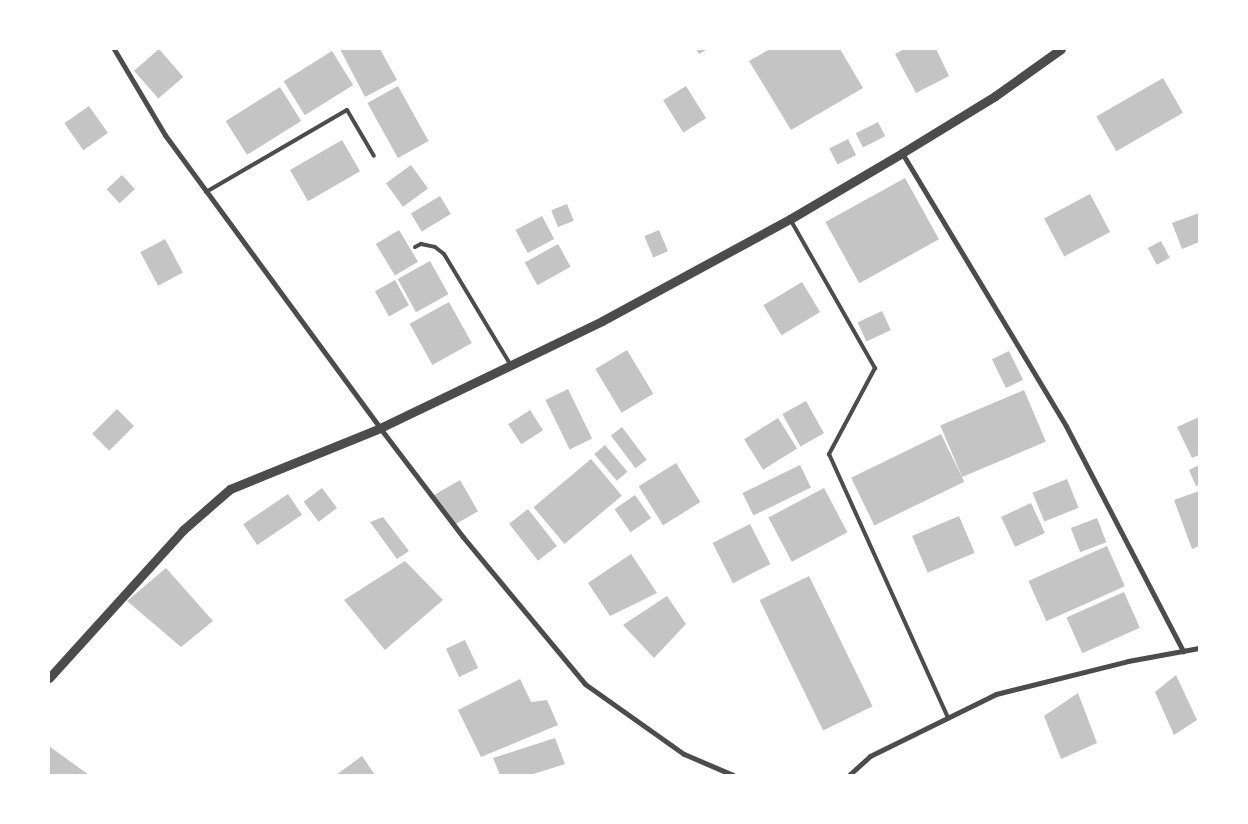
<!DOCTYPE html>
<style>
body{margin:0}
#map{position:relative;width:1248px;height:824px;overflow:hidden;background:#fff;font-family:Mulish,sans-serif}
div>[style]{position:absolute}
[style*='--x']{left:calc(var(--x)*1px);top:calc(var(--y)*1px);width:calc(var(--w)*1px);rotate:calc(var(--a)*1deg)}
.building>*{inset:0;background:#c4c4c4;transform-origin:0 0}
.service>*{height:4px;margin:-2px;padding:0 2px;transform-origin:2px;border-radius:2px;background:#4c4c4c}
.minor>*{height:5px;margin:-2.5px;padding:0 2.5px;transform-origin:2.5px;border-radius:2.5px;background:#4c4c4c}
.tertiary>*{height:9px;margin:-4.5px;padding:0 4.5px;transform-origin:4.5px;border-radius:4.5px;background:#4c4c4c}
span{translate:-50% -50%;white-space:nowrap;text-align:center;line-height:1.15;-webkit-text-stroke:5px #fff;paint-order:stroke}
.frame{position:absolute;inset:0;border:50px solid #fff;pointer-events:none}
</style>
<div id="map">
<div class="building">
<i style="left:159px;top:49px;width:37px;height:33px;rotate:49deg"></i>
<i style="clip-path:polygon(340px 49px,380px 49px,397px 80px,365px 97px)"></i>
<i style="clip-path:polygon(696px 49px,708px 49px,699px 54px)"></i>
<i style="clip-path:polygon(770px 49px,840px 49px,863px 88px,791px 130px,749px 61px)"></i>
<i style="clip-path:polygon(904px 49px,936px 49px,949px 76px,916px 93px,895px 54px)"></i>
<i style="left:332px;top:51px;width:40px;height:57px;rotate:58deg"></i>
<i style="left:1163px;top:78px;width:40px;height:77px;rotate:60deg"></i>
<i style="left:398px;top:86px;width:63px;height:35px;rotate:61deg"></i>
<i style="left:686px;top:86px;width:38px;height:27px;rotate:58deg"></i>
<i style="left:280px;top:87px;width:40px;height:64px;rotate:58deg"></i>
<i style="left:89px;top:106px;width:33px;height:30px;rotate:55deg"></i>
<i style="left:878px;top:122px;width:16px;height:25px;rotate:63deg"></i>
<i style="left:848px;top:139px;width:18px;height:21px;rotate:63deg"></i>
<i style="left:342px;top:140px;width:36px;height:60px;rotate:60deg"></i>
<i style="left:411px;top:165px;width:29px;height:31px;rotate:54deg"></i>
<i style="left:122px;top:175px;width:19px;height:21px;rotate:47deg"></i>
<i style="left:905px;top:178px;width:70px;height:91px;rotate:61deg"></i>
<i style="left:1090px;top:194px;width:43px;height:52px;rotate:62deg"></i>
<i style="left:440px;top:196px;width:21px;height:34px;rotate:59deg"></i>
<i style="left:567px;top:204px;width:18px;height:17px;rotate:68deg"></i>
<i style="clip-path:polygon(1199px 213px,1199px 242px,1182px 249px,1172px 223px)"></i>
<i style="left:542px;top:216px;width:26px;height:30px;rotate:62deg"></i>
<i style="left:399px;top:230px;width:37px;height:27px;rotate:59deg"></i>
<i style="left:659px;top:230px;width:23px;height:16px;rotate:67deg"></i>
<i style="left:165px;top:239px;width:38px;height:28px;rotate:62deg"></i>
<i style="left:1161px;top:241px;width:19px;height:15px;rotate:62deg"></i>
<i style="left:558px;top:244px;width:26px;height:38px;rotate:61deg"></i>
<i style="left:430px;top:261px;width:38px;height:37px;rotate:61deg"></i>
<i style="left:395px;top:280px;width:29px;height:23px;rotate:61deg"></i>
<i style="left:802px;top:282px;width:35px;height:45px;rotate:59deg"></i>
<i style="left:449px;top:302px;width:47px;height:45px;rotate:61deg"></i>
<i style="left:882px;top:311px;width:21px;height:27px;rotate:65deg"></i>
<i style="left:627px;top:350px;width:51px;height:37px;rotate:59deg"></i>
<i style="left:1009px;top:351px;width:32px;height:19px;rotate:64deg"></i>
<i style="left:568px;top:389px;width:55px;height:25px;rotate:64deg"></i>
<i style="left:1024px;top:390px;width:56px;height:91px;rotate:67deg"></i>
<i style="left:806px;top:401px;width:37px;height:27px;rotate:61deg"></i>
<i style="left:117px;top:409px;width:24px;height:35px;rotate:45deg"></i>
<i style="left:530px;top:410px;width:24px;height:26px;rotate:57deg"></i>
<i style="clip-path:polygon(1199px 417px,1199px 455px,1192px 458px,1177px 427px)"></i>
<i style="left:778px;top:418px;width:36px;height:40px;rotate:58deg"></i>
<i style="left:622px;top:427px;width:41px;height:14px;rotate:53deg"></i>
<i style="left:941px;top:434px;width:53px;height:100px;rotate:64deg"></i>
<i style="left:605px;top:445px;width:35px;height:14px;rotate:50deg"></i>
<i style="left:591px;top:459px;width:48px;height:75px;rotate:50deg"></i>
<i style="left:676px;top:463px;width:46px;height:44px;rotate:58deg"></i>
<i style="left:800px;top:465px;width:25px;height:64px;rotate:64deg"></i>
<i style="clip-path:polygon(1199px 465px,1199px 485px,1196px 486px,1189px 470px)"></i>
<i style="left:1067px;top:479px;width:31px;height:37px;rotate:68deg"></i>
<i style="left:460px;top:480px;width:36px;height:30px;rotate:60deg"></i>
<i style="left:322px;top:488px;width:25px;height:23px;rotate:53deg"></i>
<i style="left:824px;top:488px;width:50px;height:63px;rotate:62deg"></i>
<i style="clip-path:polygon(1199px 491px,1199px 546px,1192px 549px,1174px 500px)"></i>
<i style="left:288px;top:494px;width:25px;height:54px;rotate:56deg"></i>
<i style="left:635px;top:495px;width:28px;height:25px;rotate:55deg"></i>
<i style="left:1031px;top:503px;width:33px;height:33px;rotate:65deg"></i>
<i style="left:528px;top:509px;width:47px;height:24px;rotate:52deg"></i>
<i style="left:959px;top:516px;width:40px;height:51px;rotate:67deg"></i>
<i style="clip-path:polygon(383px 517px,409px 551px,397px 559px,370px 522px)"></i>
<i style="left:1097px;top:518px;width:26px;height:28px;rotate:69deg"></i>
<i style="left:750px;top:524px;width:45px;height:42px;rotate:63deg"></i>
<i style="left:1107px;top:546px;width:44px;height:86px;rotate:66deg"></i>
<i style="clip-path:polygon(631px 554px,657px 593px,610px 616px,588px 583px)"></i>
<i style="clip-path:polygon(405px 561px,443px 600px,385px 650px,344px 600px)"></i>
<i style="clip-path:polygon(166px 568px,213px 621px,181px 647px,127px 601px)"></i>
<i style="left:809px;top:576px;width:145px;height:55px;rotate:64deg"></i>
<i style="left:1124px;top:592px;width:39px;height:63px;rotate:66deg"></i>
<i style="clip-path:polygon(667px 596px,686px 624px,654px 658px,623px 625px)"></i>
<i style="left:465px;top:640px;width:31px;height:21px;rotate:65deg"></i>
<i style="clip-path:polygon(1176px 675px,1197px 720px,1174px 735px,1155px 692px)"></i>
<i style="clip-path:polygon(520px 679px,531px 702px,547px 700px,558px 725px,481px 757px,458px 710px)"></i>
<i style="clip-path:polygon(1078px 693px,1097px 743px,1061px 759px,1044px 716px)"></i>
<i style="clip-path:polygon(555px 738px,565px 764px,530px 775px,500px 775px,493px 758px)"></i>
<i style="clip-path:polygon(49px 746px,89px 775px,49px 775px)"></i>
<i style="clip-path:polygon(362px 756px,375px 775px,336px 775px)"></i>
</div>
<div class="service">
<i style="--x:206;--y:192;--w:163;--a:-30.2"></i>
<i style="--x:347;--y:110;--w:53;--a:59.6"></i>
<i style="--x:790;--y:219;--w:172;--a:60.3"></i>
<i style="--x:875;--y:368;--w:98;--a:118.1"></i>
<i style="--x:829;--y:454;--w:290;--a:65.7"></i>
<i style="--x:415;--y:247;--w:7;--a:-27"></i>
<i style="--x:421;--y:244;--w:14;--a:12"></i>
<i style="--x:435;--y:247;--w:11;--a:38"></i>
<i style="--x:444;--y:254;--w:128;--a:59"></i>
</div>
<div class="minor">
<i style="--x:114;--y:49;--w:100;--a:59.3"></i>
<i style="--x:165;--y:135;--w:363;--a:53.7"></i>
<i style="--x:380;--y:428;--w:137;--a:52.7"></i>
<i style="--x:463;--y:537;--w:191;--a:50.3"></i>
<i style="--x:585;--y:684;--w:121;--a:35.3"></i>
<i style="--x:684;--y:754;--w:53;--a:23.2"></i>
<i style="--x:902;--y:153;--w:318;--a:59"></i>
<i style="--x:1066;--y:426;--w:254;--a:62.5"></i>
<i style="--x:849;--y:775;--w:28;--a:-42"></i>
<i style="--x:870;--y:756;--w:140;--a:-26.2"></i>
<i style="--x:996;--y:694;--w:136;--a:-14"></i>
<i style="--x:1128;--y:661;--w:72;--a:-10.4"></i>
</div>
<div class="tertiary">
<i style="--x:49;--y:678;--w:200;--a:-47.8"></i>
<i style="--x:183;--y:530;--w:62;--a:-41.1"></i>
<i style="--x:230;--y:489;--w:162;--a:-22.1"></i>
<i style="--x:380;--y:428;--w:246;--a:-25.7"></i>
<i style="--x:602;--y:321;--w:214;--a:-28.5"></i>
<i style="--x:790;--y:219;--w:130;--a:-30.5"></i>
<i style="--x:902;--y:153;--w:109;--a:-31.5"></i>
<i style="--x:995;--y:96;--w:81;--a:-35.5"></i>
</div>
<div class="frame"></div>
</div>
